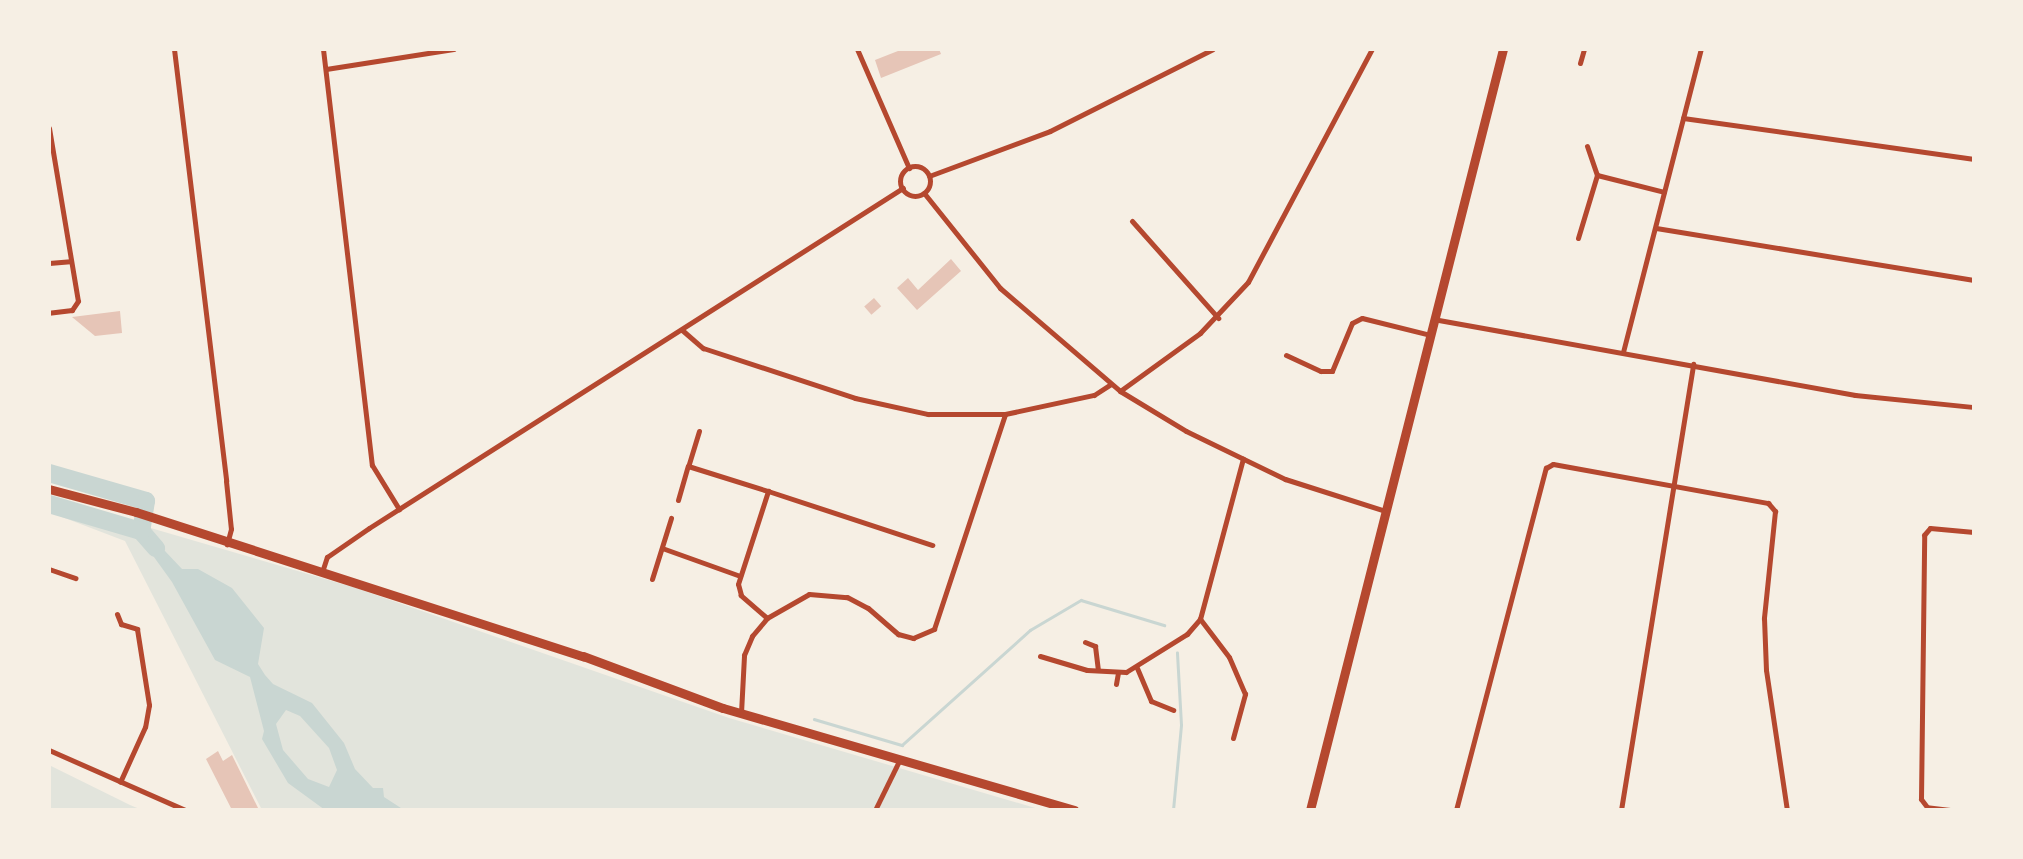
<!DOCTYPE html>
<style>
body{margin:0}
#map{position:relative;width:2023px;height:859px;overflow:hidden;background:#f6efe4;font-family:Cabin,sans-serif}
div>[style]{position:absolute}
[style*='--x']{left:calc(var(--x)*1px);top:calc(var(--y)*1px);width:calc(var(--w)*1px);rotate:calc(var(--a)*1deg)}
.green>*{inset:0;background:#e2e4dc}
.water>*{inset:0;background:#c9d6d2}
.stream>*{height:2.5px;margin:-1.25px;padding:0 1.25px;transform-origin:1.25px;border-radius:1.25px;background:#c9d6d2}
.river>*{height:18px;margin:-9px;padding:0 9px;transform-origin:9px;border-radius:9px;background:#c9d6d2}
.building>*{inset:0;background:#e6c5b7;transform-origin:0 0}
.minor>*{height:5px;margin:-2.5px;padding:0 2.5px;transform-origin:2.5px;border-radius:2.5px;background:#b5482f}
.minor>.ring{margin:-2.5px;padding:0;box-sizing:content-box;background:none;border:5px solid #b5482f;border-radius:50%}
.primary>*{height:9px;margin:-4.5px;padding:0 4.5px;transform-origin:4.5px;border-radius:4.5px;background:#b5482f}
.trunk>*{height:9px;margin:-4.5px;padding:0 4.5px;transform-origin:4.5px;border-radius:4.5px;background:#b5482f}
span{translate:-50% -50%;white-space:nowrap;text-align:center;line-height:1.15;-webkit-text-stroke:5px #f6efe4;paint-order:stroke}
.frame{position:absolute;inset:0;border:51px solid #f6efe4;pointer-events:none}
</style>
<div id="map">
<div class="green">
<i style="clip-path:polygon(49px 507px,118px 529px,113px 517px,356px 588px,729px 718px,1042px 810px,262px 810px,125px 541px,49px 512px)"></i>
<i style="clip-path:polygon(49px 765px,130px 805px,142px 810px,49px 810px)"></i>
</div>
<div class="water">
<i style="clip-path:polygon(evenodd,133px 528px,148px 533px,182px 569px,198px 569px,232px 588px,264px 628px,258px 664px,265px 675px,273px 684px,312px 703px,344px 743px,355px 769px,373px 788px,383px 788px,384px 797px,404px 810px,325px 810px,288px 783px,262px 739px,264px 731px,250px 677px,215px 660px,172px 582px,133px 528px,286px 710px,300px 716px,329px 748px,337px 770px,329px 787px,308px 779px,283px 750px,276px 724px,286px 710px)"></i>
</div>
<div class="stream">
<i style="--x:814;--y:719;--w:92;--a:16.5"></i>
<i style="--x:902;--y:745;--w:172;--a:-41.9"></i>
<i style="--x:1030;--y:630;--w:59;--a:-30.5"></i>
<i style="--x:1081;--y:600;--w:87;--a:16.8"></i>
<i style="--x:1173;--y:810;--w:85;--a:-84.6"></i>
<i style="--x:1181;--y:725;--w:72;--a:-93.2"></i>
</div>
<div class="river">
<i style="--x:49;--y:473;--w:101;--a:16.1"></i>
<i style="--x:146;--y:501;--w:30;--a:99"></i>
<i style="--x:141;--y:531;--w:23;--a:49"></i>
<i style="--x:49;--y:504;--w:96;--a:16.4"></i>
</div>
<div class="building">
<i style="clip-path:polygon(903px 49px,939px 49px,941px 54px,881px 78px,875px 60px)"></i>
<i style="clip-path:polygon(951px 259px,961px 271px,917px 310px,897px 288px,908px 278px,918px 290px)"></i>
<i style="left:874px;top:298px;width:11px;height:13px;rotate:49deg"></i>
<i style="clip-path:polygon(120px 311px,122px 333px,95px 336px,72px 317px)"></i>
<i style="clip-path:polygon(218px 751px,223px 761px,232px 755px,259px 810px,232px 810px,206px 759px)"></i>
</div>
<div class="minor">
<i style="--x:174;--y:49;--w:435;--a:83.1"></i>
<i style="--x:226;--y:481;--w:48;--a:84.1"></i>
<i style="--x:231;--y:529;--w:16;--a:105"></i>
<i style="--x:323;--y:49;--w:419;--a:83.3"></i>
<i style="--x:372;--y:465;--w:52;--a:58.5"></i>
<i style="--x:857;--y:49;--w:130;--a:66.4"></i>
<i style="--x:1580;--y:63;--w:15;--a:-74"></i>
<i style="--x:326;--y:69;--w:129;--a:-8.9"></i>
<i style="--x:1683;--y:118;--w:294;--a:8"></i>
<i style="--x:49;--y:128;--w:175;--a:80.5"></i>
<i style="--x:78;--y:301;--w:11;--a:124"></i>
<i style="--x:72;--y:310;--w:23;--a:173"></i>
<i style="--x:1587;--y:146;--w:31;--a:71"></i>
<i class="ring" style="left:900px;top:166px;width:25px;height:25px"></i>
<i style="--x:929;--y:176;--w:129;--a:-20.4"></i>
<i style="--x:1050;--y:131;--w:182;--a:-26.7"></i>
<i style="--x:924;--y:193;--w:122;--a:51.3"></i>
<i style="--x:1000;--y:288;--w:158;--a:40.6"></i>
<i style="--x:1120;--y:391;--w:77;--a:31.2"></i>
<i style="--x:1186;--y:431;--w:110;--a:25.9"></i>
<i style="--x:1285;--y:479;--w:105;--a:17.7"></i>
<i style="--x:1132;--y:221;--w:130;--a:48.4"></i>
<i style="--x:1656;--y:228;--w:322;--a:9.3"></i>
<i style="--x:1578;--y:238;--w:66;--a:-73.2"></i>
<i style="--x:1597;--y:175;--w:69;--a:14.2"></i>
<i style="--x:49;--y:263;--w:21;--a:-5"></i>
<i style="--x:1433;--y:319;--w:429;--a:10.2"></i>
<i style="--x:1855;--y:395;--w:120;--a:5.8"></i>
<i style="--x:682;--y:330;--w:28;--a:41"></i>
<i style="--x:703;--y:348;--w:160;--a:18.2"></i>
<i style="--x:855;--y:398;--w:75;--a:12.4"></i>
<i style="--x:928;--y:414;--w:77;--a:0"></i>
<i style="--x:1005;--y:414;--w:91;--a:-12.1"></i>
<i style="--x:1094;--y:395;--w:20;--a:-33"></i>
<i style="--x:1623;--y:352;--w:313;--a:-75.6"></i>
<i style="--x:1286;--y:355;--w:38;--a:25"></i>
<i style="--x:1321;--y:371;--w:11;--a:0"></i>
<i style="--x:1332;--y:371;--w:52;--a:-67.4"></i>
<i style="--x:1352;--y:323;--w:11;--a:-27"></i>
<i style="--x:1362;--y:318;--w:70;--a:14"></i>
<i style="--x:1120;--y:391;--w:99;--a:-35.9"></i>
<i style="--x:1200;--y:333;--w:70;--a:-46.7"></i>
<i style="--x:1248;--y:282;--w:264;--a:-62"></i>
<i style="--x:699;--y:431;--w:37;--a:107"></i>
<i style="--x:688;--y:466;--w:84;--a:17.4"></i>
<i style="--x:678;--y:500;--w:35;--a:-74"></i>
<i style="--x:662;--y:548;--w:83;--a:19.7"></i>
<i style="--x:49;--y:569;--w:28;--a:19"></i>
<i style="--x:322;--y:572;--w:16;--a:-72"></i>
<i style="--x:327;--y:557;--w:51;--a:-34.6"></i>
<i style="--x:369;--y:528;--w:633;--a:-32.49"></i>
<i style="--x:652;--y:579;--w:64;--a:-72.7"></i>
<i style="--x:117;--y:614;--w:11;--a:68"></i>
<i style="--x:121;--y:624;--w:17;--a:17"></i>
<i style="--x:137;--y:629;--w:77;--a:81"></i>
<i style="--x:149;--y:705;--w:22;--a:100"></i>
<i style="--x:145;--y:727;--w:60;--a:114.4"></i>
<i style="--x:767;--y:618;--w:35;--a:-139"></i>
<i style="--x:741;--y:595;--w:11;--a:-105"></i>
<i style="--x:738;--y:584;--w:98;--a:-72.1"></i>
<i style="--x:768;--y:491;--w:173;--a:18.2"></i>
<i style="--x:1085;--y:642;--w:11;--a:22"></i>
<i style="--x:1095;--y:646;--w:23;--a:83"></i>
<i style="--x:1040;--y:656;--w:49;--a:16.6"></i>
<i style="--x:1087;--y:670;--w:39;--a:3"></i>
<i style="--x:1126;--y:672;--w:72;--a:-31.9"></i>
<i style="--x:1187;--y:634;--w:20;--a:-49"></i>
<i style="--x:1137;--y:668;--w:36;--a:67"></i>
<i style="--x:1151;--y:701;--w:24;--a:22"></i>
<i style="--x:1116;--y:684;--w:11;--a:-80"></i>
<i style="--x:741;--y:713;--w:58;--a:-87"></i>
<i style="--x:744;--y:655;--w:21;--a:-67"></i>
<i style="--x:752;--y:636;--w:23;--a:-50"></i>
<i style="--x:767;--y:618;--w:48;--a:-29.7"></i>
<i style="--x:809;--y:594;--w:38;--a:5"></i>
<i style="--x:847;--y:597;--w:24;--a:28"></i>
<i style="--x:868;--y:608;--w:40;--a:41"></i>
<i style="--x:898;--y:634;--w:16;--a:15"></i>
<i style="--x:913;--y:638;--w:23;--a:-23"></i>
<i style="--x:934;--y:629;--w:226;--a:-71.7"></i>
<i style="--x:1233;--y:738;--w:46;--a:-74.7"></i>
<i style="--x:1245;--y:694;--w:40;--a:-113.4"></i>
<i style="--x:1229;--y:657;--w:48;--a:-127.3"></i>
<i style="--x:1200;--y:619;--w:166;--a:-75"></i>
<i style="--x:49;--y:750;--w:149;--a:23.8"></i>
<i style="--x:875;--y:810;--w:57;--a:-63.9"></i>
<i style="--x:1456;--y:810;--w:354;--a:-75.3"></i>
<i style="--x:1546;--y:468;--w:8;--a:-30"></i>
<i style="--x:1553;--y:464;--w:219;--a:10.3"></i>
<i style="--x:1768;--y:503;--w:11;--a:49"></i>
<i style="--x:1775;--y:511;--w:108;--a:95.9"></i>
<i style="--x:1764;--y:618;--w:52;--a:87.8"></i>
<i style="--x:1766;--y:670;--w:142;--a:81.5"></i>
<i style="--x:1621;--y:810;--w:452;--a:-80.8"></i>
<i style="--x:1950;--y:810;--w:23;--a:-173"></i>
<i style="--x:1927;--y:807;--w:10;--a:-127"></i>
<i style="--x:1921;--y:799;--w:264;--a:-89.3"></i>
<i style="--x:1924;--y:535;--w:9;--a:-49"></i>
<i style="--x:1930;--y:528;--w:44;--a:5.2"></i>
</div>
<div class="primary">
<i style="--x:1310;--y:810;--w:785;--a:-75.77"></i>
</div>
<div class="trunk">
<i style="--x:49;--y:489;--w:90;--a:14.8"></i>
<i style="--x:136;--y:512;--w:470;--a:17.9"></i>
<i style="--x:583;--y:656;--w:149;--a:20.4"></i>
<i style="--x:723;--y:708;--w:366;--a:16.2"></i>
</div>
<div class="frame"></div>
</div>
